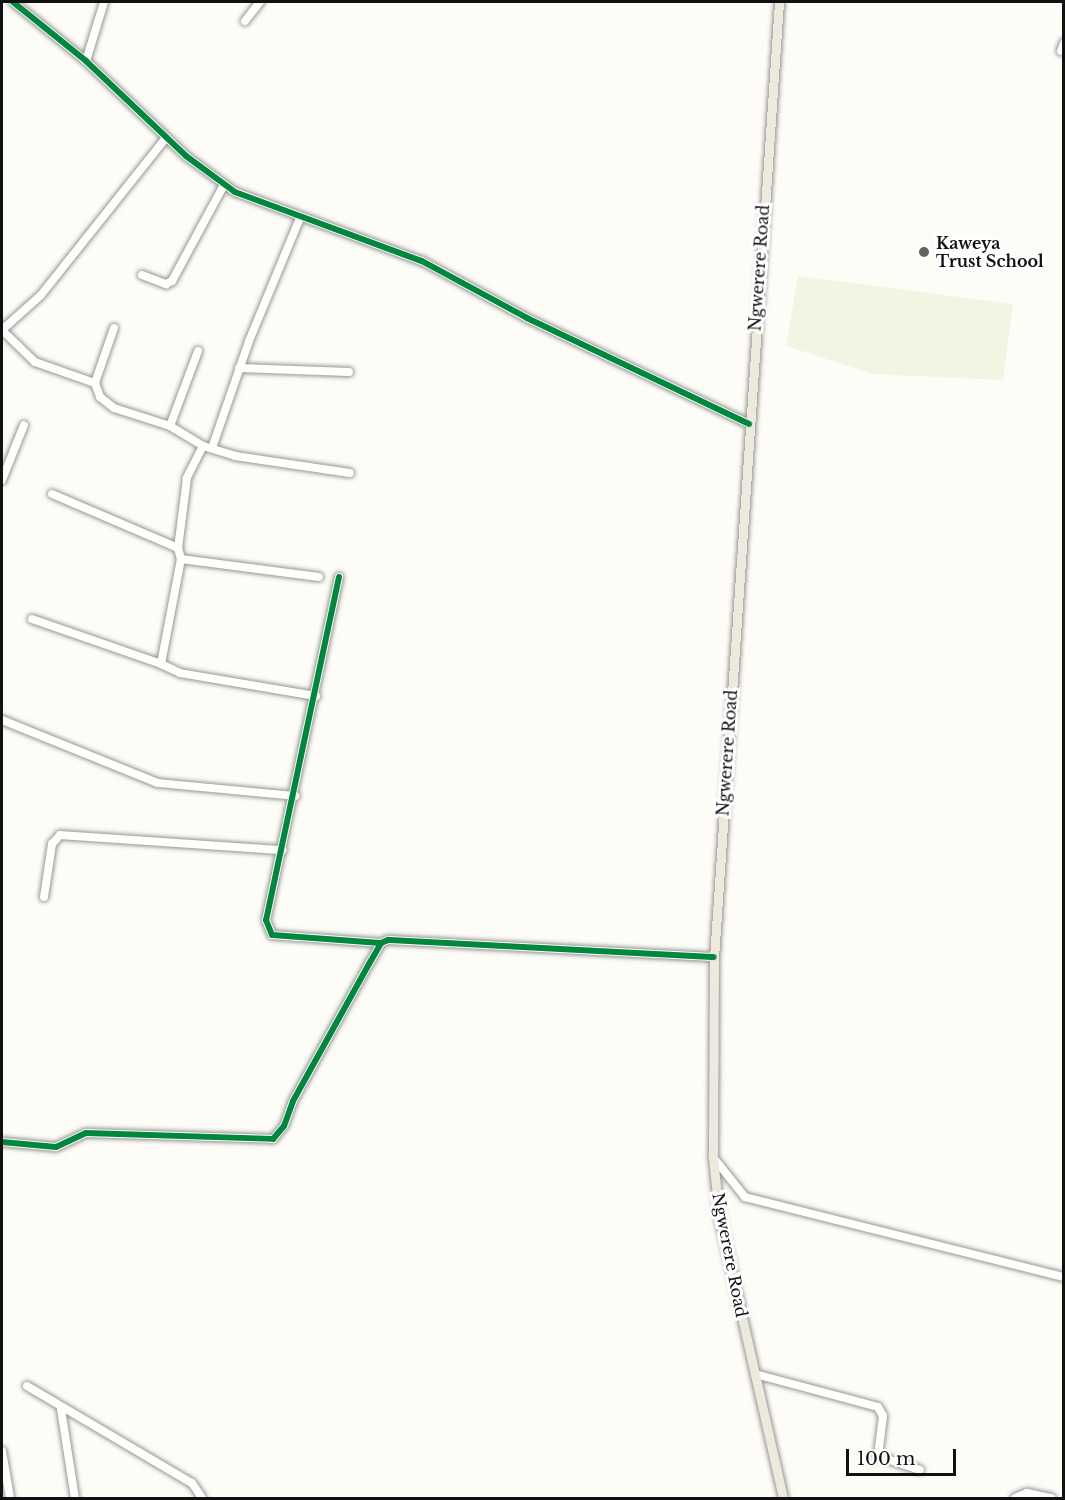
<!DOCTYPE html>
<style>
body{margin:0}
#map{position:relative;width:1065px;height:1500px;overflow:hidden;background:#fdfcf7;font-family:"Libre Baskerville",serif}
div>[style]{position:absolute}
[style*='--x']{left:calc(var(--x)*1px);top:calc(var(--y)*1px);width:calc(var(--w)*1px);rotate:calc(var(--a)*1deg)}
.pitch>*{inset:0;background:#f0f6e1}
.roads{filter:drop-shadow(0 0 2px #979795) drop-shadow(0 0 2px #979795)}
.minor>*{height:8px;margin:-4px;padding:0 4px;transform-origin:4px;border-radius:4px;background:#fffffe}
.major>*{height:9px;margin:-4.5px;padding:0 4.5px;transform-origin:4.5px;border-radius:4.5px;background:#ede9dc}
.cycleway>*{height:6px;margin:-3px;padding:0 3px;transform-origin:3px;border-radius:3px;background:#00873e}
.dots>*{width:16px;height:16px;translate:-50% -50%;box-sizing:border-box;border:3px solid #fff;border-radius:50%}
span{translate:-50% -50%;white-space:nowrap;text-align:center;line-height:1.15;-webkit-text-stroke:6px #fff;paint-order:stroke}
.poi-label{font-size:16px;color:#111;font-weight:700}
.left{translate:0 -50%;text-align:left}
.street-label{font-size:16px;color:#111}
.frame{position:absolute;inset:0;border:3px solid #111;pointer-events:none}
.scale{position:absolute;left:846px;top:1449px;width:110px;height:27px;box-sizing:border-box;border:3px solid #111;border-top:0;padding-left:8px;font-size:18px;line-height:21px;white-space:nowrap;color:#111;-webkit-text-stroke:4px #fff;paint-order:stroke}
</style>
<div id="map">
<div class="pitch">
<i style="clip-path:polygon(798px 276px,1013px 304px,1003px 380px,873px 374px,786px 346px)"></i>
</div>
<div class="roads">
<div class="minor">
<i style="--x:13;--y:2;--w:94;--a:38.9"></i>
<i style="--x:86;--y:61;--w:138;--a:43.5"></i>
<i style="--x:186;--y:156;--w:61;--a:36.3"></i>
<i style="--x:235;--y:192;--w:199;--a:20.3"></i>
<i style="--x:422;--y:261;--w:119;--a:28.5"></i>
<i style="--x:527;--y:318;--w:246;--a:25.5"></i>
<i style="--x:245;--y:21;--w:24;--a:-52"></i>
<i style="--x:1061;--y:51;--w:9;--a:-69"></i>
<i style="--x:86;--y:61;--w:62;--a:-73"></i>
<i style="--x:142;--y:275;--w:26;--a:21"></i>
<i style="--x:166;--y:284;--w:7;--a:-27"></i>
<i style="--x:172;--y:281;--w:109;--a:-61.6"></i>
<i style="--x:114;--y:328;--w:58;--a:109.1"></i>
<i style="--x:95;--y:383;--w:15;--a:70"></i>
<i style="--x:100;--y:397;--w:18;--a:38"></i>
<i style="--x:114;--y:408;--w:59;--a:17.8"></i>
<i style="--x:170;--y:426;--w:39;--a:31"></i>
<i style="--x:203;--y:446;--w:34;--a:17"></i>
<i style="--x:235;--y:456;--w:116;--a:8.4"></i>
<i style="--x:2;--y:330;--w:52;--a:-41.9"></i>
<i style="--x:41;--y:295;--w:201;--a:-51.5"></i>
<i style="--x:2;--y:330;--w:46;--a:44.1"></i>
<i style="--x:35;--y:362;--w:64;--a:19.3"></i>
<i style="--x:239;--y:368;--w:110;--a:2.1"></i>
<i style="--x:170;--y:426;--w:80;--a:-69.5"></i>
<i style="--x:203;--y:446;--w:36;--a:117"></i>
<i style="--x:187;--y:478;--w:71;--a:97.3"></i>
<i style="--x:178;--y:548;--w:11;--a:75"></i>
<i style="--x:181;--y:559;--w:107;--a:100.8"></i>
<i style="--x:161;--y:664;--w:21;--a:25"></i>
<i style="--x:180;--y:673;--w:138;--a:9.6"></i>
<i style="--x:212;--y:448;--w:113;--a:-70.9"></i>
<i style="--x:249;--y:341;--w:133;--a:-67.5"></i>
<i style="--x:2;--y:480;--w:59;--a:-68.2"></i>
<i style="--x:52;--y:494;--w:137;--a:23.2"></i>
<i style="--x:181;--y:559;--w:139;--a:7.4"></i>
<i style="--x:339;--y:577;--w:351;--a:102"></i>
<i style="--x:266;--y:920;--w:16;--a:68"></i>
<i style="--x:272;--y:935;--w:109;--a:4.2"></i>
<i style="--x:32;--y:619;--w:137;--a:19.2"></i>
<i style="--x:2;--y:720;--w:168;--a:22"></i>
<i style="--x:158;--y:783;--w:138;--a:5.4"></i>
<i style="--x:44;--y:897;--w:54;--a:-81.4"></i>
<i style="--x:52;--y:844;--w:12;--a:-48"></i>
<i style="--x:60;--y:835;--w:223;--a:3.9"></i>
<i style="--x:2;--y:1142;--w:54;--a:5.3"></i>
<i style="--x:56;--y:1147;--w:33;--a:-25"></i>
<i style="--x:86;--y:1133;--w:187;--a:1.8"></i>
<i style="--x:273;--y:1139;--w:17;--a:-50"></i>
<i style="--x:284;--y:1126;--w:27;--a:-70"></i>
<i style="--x:293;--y:1101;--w:157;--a:-61"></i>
<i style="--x:369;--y:964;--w:24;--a:-60"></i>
<i style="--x:381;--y:943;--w:8;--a:-23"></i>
<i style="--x:388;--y:940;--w:326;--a:3"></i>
<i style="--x:713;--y:1157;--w:51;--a:51.3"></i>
<i style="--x:745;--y:1197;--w:329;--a:14.1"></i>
<i style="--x:755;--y:1374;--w:127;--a:15"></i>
<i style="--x:878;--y:1407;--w:10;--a:61"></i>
<i style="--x:883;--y:1416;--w:40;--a:97.1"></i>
<i style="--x:878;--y:1456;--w:44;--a:18.4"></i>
<i style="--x:27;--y:1386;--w:191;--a:30.5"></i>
<i style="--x:192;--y:1483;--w:18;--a:56"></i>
<i style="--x:61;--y:1409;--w:90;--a:81.1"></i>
<i style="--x:2;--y:1451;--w:48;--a:80.3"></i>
<i style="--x:1015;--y:1498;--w:13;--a:-23"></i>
<i style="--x:1027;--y:1493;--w:25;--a:12"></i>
</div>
<div class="major">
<i style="--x:779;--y:2;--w:957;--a:93.89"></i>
<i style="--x:714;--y:957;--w:200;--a:90.3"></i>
<i style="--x:713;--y:1157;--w:59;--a:84.2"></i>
<i style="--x:719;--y:1216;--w:289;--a:77.2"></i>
</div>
</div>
<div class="cycleway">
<i style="--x:13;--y:2;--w:94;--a:38.9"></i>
<i style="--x:86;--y:61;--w:138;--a:43.5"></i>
<i style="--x:186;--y:156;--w:61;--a:36.3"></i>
<i style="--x:235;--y:192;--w:199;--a:20.3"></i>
<i style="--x:422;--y:261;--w:119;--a:28.5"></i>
<i style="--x:527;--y:318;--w:246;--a:25.5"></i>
<i style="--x:339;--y:577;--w:351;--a:102"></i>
<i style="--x:266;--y:920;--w:16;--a:68"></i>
<i style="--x:272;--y:935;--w:109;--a:4.2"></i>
<i style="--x:2;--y:1142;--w:54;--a:5.3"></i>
<i style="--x:56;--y:1147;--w:33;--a:-25"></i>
<i style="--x:86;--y:1133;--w:187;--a:1.8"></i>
<i style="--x:273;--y:1139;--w:17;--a:-50"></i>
<i style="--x:284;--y:1126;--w:27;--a:-70"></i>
<i style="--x:293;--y:1101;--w:157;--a:-61"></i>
<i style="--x:369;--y:964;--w:24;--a:-60"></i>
<i style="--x:381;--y:943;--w:8;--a:-23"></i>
<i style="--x:388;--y:940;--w:326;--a:3"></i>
</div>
<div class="dots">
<i style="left:924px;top:252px;background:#646362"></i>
</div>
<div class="poi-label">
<span class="left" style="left:936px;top:252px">Kaweya<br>Trust School</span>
</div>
<div class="street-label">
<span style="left:759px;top:268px;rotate:-86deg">Ngwerere Road</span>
<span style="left:727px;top:753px;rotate:-86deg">Ngwerere Road</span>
<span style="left:730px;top:1255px;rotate:79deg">Ngwerere Road</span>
</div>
<div class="frame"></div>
<div class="scale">100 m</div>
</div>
